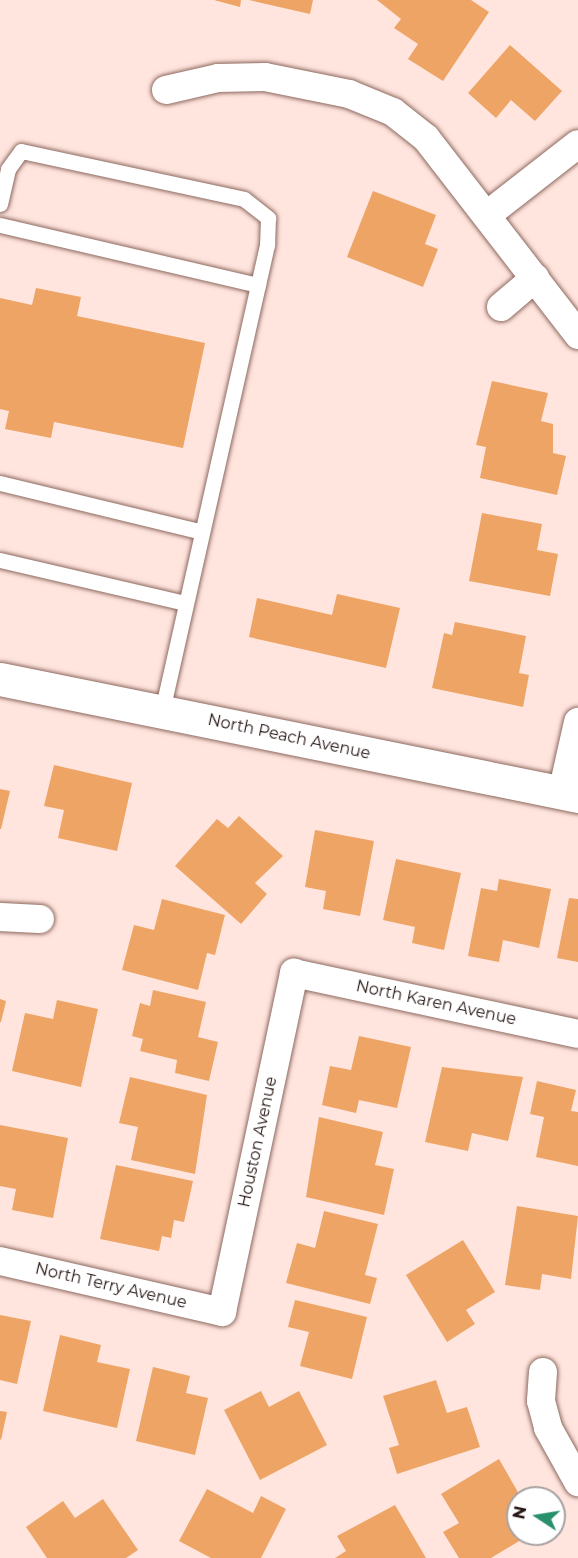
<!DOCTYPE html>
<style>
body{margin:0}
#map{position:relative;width:578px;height:1558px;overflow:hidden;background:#ffe5de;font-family:Montserrat,sans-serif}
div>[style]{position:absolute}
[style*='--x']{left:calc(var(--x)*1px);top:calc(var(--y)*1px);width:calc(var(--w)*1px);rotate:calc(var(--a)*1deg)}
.building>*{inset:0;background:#eda465}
.roads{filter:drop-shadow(0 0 2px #8d695f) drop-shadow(0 0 2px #8d695f)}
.service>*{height:15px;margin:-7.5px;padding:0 7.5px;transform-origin:7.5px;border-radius:7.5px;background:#fff}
.minor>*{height:28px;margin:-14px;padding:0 14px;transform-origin:14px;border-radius:14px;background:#fff}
.tertiary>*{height:33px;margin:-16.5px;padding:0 16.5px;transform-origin:16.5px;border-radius:16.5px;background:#fff}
span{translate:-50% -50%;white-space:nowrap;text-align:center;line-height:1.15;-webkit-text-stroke:6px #fff;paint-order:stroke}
.street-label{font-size:16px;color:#261714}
.north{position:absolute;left:506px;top:1486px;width:60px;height:60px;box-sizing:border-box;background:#fff;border:2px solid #a8a2a1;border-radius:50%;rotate:282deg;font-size:16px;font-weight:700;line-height:24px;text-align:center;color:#261714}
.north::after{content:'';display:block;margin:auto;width:21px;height:27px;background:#2a906b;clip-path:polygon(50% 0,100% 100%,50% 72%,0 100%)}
</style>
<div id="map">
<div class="building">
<i style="clip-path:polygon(214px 0,241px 0,240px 7px)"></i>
<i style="clip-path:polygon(249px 0,313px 0,310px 14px)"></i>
<i style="clip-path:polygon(377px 0,471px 0,489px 12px,443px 81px,408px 59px,418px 44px,394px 28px,401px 19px)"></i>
<i style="clip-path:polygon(510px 45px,562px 91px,535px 121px,511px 100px,496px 118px,468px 93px)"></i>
<i style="clip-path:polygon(373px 191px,436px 215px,425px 244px,438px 249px,423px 287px,347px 257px)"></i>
<i style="clip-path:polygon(36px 288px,81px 297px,77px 316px,205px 343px,183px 448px,54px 422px,51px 438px,5px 429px,9px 411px,0 409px,0 298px,32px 305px)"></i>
<i style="clip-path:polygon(492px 381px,548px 393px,541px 421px,553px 424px,553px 453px,566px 456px,557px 495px,480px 478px,486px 447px,476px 445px)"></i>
<i style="clip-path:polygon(482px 513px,542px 524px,537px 550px,558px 554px,550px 596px,469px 581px)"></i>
<i style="clip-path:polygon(337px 594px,400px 608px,386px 668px,249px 637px,257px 598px,332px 615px)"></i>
<i style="clip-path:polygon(455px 622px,526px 636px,519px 673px,529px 675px,523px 707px,432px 688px,444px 633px,452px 635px)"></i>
<i style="clip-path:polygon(54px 765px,132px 783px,117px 851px,58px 838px,64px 810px,44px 806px)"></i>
<i style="clip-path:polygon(0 789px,10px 791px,1px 829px,0 829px)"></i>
<i style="clip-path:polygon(239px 816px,283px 856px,255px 883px,267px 894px,241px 924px,175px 866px,217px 819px,228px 828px)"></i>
<i style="clip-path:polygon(315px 830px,374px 841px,360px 916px,323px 909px,326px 891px,305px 887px)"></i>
<i style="clip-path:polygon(396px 859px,461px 873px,444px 950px,412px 943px,415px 927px,383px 920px)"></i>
<i style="clip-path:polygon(499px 879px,551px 889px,539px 948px,503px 940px,499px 962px,468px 956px,481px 888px,497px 891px)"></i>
<i style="clip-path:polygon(569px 898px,578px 899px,578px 962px,557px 958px)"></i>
<i style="clip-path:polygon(162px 899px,225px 915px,215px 955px,207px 953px,198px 990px,122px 970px,134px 925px,154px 930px)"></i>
<i style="clip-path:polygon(153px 990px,206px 1002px,198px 1037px,218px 1042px,209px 1081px,175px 1073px,177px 1060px,140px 1051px,143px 1039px,132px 1036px,140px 1003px,150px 1006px)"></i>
<i style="clip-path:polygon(0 999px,6px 1001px,1px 1022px,0 1022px)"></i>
<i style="clip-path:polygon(57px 1000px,98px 1009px,81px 1087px,12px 1071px,25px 1013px,53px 1019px)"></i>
<i style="clip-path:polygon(359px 1036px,411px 1047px,397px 1108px,359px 1100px,356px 1113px,322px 1105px,330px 1066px,351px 1070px)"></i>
<i style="clip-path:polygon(442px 1067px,523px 1077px,508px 1141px,472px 1133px,468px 1151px,425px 1142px)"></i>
<i style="clip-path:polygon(130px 1077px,207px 1095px,195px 1174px,131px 1160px,138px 1127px,119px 1123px)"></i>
<i style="clip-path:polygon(537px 1081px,576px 1090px,571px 1111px,578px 1112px,578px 1166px,536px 1157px,544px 1117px,530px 1114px)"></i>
<i style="clip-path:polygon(319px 1117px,383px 1132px,375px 1165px,394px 1169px,384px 1215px,306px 1197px)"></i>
<i style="clip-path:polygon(0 1125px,68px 1138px,53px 1218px,12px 1210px,16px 1189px,0 1186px)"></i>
<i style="clip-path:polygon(116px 1165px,193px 1181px,184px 1222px,174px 1220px,171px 1238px,162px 1236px,159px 1251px,100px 1239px)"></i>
<i style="clip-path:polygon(517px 1206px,578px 1216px,571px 1279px,542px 1274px,540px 1290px,505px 1285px)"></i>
<i style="clip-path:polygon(324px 1211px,378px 1224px,365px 1275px,377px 1278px,370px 1304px,286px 1283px,297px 1243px,315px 1248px)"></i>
<i style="clip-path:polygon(463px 1240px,495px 1292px,466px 1310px,475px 1324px,447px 1342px,406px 1275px)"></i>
<i style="clip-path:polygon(295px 1300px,367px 1317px,352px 1379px,300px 1366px,309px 1332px,288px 1327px)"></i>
<i style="clip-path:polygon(0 1315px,31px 1321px,17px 1384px,0 1380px)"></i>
<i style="clip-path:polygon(60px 1335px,101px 1345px,97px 1362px,130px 1369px,117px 1428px,43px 1411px)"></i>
<i style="clip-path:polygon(153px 1367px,190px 1376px,186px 1393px,208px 1398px,195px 1455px,136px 1441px)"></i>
<i style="clip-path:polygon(436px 1380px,447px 1413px,467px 1407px,480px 1447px,397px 1474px,389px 1448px,399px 1445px,383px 1396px)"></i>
<i style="clip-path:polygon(261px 1391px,269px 1407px,299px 1391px,327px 1445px,260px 1480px,224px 1410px)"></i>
<i style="clip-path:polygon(0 1411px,7px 1412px,1px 1440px,0 1439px)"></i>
<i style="clip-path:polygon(499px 1459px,519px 1494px,513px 1497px,518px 1534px,531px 1534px,491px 1558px,459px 1558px,443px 1532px,459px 1523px,441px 1494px)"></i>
<i style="clip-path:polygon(207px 1489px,253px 1513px,261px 1496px,286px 1509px,261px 1558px,211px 1558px,179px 1541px)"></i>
<i style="clip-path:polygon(103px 1499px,138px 1550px,126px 1558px,47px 1558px,26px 1527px,63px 1501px,75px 1518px)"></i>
<i style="clip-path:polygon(395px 1505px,426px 1558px,335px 1558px,346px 1551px,337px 1536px)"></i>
</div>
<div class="roads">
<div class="service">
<i style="--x:0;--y:204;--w:36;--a:-77"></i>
<i style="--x:8;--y:169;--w:22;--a:-54"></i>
<i style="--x:21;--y:151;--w:228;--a:12.1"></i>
<i style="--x:244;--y:199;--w:31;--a:38"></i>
<i style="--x:268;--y:218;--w:27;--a:92"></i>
<i style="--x:267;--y:245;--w:478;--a:102.7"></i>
<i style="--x:0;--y:225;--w:265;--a:13.1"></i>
<i style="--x:0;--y:483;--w:208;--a:13.6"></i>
<i style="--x:0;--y:560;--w:190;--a:13.1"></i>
</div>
<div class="minor">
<i style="--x:166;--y:90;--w:53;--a:-13"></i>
<i style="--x:218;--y:78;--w:47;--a:-1.2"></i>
<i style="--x:265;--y:77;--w:86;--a:11.4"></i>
<i style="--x:349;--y:94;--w:48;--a:22.2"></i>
<i style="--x:393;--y:112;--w:42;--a:38.2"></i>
<i style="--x:426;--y:138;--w:249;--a:52.3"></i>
<i style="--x:487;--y:215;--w:115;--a:-38"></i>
<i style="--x:501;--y:307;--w:45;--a:-40.5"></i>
<i style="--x:562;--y:793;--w:73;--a:-77.3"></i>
<i style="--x:0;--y:917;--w:40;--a:2.9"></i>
<i style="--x:0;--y:1261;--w:228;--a:12.9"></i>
<i style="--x:222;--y:1312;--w:347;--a:-78"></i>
<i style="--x:294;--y:973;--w:290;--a:12.1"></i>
<i style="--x:543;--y:1372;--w:29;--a:94"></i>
<i style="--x:541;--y:1401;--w:28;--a:75"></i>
<i style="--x:548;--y:1428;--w:62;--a:60.9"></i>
</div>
<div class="tertiary">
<i style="--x:0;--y:679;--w:590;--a:11.44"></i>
</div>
</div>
<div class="street-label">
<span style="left:289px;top:737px;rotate:12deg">North Peach Avenue</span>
<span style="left:436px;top:1003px;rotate:12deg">North Karen Avenue</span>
<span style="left:258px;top:1142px;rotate:-78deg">Houston Avenue</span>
<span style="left:111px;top:1286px;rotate:13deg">North Terry Avenue</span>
</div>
<div class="north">N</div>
</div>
